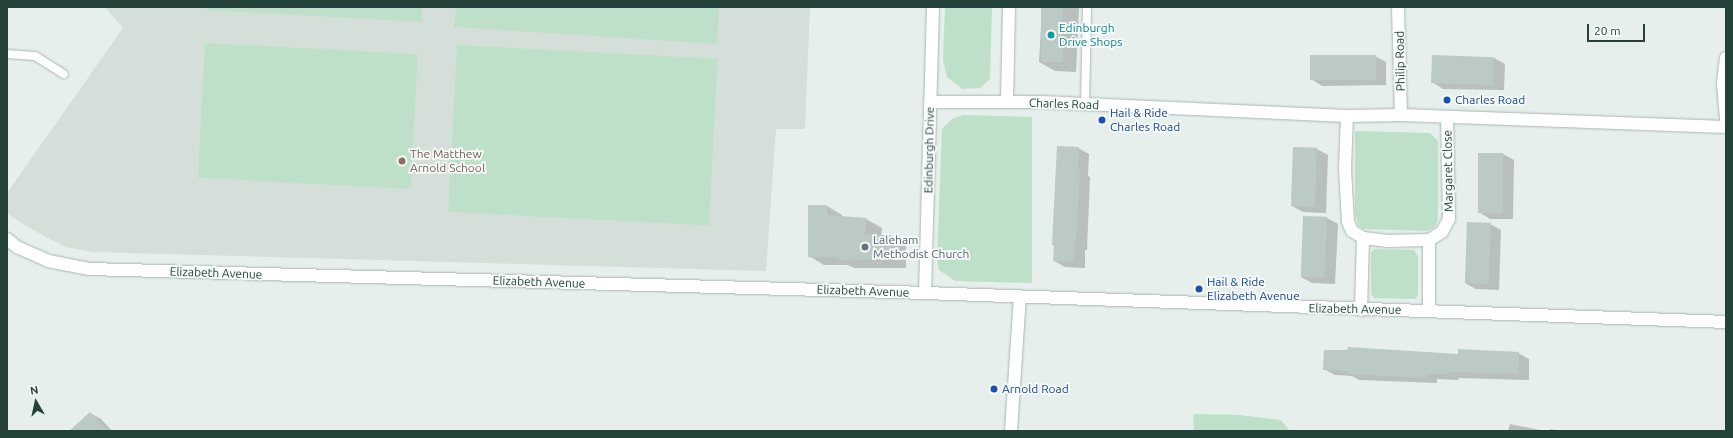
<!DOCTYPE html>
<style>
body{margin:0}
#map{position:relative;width:1733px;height:438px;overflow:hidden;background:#e6efeb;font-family:Ubuntu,sans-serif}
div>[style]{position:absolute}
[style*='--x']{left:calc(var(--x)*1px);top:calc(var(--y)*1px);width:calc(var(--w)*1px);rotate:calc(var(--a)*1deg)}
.built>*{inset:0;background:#d4dfda}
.green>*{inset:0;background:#bfe0c8;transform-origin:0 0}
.shadow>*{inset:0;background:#0003}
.building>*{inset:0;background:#bbcac4;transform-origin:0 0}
.roads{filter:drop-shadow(0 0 1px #a8b8b2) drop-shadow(0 0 1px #a8b8b2)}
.lane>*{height:8px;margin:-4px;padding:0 4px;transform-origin:4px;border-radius:4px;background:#fff}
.street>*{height:12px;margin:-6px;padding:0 6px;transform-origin:6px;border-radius:6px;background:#fff}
.dots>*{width:11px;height:11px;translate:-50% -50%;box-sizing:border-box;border:2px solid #f7fbf9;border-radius:50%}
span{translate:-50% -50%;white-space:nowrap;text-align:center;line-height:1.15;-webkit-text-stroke:3.5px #f7fbf9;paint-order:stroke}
.culture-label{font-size:12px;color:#0d838f}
.left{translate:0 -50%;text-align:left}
.street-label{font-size:12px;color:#24423a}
.transit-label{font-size:12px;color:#164399}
.education-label{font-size:12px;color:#785e54}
.worship-label{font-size:12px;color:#5b616d}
.frame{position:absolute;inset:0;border:8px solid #24423a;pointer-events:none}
.north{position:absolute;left:16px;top:382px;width:40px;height:40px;-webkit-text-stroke:3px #f7fbf9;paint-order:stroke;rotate:351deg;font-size:11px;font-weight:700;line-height:16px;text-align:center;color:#24423a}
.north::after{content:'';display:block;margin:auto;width:14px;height:18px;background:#24423a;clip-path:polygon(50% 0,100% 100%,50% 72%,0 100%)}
.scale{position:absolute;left:1587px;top:24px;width:58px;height:18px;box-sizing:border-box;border:2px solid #24423a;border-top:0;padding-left:5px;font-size:12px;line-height:14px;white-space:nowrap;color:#24423a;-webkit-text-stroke:3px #f7fbf9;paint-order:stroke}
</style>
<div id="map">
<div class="built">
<i style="clip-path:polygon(105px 7px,810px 7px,805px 129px,776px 129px,766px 271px,93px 252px,65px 247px,24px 225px,7px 213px,7px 193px,123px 28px)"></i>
</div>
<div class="green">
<i style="clip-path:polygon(208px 7px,422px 7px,422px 22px,207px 10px)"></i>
<i style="clip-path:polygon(456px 7px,719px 7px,717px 44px,454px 27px)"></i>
<i style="clip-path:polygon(945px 7px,992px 7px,990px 79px,980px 88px,962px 89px,947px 77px,943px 60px)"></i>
<i style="left:205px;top:43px;width:213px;height:135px;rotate:3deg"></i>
<i style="left:457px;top:45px;width:261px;height:167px;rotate:3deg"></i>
<i style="clip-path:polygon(963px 115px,1032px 117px,1032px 283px,955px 281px,939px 270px,937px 259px,942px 129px,952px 119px)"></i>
<i style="clip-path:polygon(1355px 131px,1430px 133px,1438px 141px,1438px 219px,1435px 227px,1427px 231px,1363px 229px,1358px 224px,1355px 214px)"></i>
<i style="clip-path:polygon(1374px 249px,1414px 250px,1418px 256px,1418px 295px,1416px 299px,1374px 298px,1371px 294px,1371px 253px)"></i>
<i style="clip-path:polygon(1193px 414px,1239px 415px,1281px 420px,1290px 431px,1194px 431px)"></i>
</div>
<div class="shadow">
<i style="clip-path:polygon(1042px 7px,1079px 7px,1076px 72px,1055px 71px,1039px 62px)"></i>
<i style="clip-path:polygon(1375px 56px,1386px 62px,1386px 85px,1322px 86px,1311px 79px)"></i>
<i style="clip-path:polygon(1494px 58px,1505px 64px,1504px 90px,1443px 89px,1432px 82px)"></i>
<i style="clip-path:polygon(1078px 148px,1089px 154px,1088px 176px,1090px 177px,1087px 250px,1085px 250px,1085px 268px,1065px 267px,1054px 261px,1055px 246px,1053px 244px)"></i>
<i style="clip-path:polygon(1317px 149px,1328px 155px,1326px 213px,1303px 212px,1292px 206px)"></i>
<i style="clip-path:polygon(1503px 154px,1514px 160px,1513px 219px,1490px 219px,1479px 212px)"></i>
<i style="clip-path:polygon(827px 206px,842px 215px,842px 217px,866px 219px,882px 228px,881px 236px,891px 236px,906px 244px,906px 268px,854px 268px,848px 265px,824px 265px,809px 256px)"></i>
<i style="clip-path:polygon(1304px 217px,1327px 218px,1338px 224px,1335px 284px,1312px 283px,1301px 277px)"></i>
<i style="clip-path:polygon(1490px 224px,1501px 230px,1499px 290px,1476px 289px,1465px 283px)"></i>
<i style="clip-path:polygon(1518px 353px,1529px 359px,1529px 380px,1459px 378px,1458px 380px,1437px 379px,1437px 383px,1359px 380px,1352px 376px,1335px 375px,1324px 369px,1459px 355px)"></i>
<i style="clip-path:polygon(90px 413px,101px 419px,112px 431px,70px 431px)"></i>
<i style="clip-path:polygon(1510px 424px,1545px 431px,1508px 431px)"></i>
<i style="clip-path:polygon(1550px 429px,1563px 431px,1550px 431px)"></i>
</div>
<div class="building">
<i style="left:1041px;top:7px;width:22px;height:55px"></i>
<i style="left:1310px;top:55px;width:66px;height:25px"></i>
<i style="left:1432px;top:55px;width:62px;height:28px;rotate:2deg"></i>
<i style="clip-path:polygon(1057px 146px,1079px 147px,1078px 170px,1080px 170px,1076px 244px,1075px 244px,1074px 262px,1053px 261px,1054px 245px,1052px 245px)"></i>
<i style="left:1293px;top:147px;width:24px;height:59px;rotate:2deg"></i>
<i style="left:1478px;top:153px;width:25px;height:60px"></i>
<i style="clip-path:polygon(808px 205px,827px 205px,827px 215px,867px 218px,865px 235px,891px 235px,891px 259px,838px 260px,838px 257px,808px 257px)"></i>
<i style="left:1303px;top:216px;width:24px;height:61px;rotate:2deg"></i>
<i style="left:1467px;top:222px;width:24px;height:61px;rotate:2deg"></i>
<i style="clip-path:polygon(1348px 347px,1458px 354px,1458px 349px,1519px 352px,1518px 374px,1448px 372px,1448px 374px,1426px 374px,1426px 378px,1347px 374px,1347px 371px,1323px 370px,1324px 350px,1347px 350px)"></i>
<i style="clip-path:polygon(90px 412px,108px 431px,69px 431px)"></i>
</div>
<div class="roads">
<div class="lane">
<i style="--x:7;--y:54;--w:28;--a:4"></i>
<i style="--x:35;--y:56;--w:34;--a:32"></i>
<i style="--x:1085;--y:104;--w:97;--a:-88.8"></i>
</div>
<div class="street">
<i style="--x:1398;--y:7;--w:108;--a:88.4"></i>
<i style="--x:1726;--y:58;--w:26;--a:97"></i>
<i style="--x:1723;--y:84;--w:35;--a:85"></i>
<i style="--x:930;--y:102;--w:110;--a:0"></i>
<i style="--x:1040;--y:102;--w:307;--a:2.6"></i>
<i style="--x:1347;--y:116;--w:54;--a:-1.1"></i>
<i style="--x:1401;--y:115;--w:325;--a:2.1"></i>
<i style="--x:1007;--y:102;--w:95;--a:-88.8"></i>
<i style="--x:1347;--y:116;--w:53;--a:92.2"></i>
<i style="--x:1345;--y:169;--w:53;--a:86.8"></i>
<i style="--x:1348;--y:222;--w:10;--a:66"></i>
<i style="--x:1352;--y:231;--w:13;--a:32"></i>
<i style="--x:1363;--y:238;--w:23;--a:7"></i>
<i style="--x:1386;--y:241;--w:43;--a:-1.3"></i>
<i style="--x:1429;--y:240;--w:15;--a:-32"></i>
<i style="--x:1442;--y:232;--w:15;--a:-62"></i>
<i style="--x:1449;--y:219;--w:102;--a:-91.1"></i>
<i style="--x:7;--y:239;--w:13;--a:39"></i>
<i style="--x:17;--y:247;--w:34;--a:24"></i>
<i style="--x:48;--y:261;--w:42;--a:11"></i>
<i style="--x:89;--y:269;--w:836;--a:1.64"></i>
<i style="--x:925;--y:293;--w:802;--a:2.07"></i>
<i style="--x:925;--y:293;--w:286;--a:-88.4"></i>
<i style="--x:1361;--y:310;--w:72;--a:-88.4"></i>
<i style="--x:1429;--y:311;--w:71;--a:-90"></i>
<i style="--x:1011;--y:431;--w:134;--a:-86.2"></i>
</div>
</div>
<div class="dots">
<i style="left:1051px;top:35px;background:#0f9aa8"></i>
<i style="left:1447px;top:100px;background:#1a4fb4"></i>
<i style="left:1102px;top:120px;background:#1a4fb4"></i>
<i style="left:402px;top:161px;background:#8d6e63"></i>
<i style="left:865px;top:247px;background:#6b7280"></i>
<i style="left:1199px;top:289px;background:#1a4fb4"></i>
<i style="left:994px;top:389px;background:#1a4fb4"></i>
</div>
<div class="culture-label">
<span class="left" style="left:1059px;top:35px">Edinburgh<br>Drive Shops</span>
</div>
<div class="street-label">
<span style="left:1400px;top:61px;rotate:-91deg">Philip Road</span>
<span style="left:1064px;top:104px;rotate:2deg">Charles Road</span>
<span style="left:929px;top:150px;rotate:-89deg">Edinburgh Drive</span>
<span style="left:1448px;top:171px;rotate:-91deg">Margaret Close</span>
<span style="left:216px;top:273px;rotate:2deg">Elizabeth Avenue</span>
<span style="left:539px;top:282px;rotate:2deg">Elizabeth Avenue</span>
<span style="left:863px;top:291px;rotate:2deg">Elizabeth Avenue</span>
<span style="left:1355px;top:309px;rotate:1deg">Elizabeth Avenue</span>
</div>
<div class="transit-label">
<span class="left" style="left:1455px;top:100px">Charles Road</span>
<span class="left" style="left:1110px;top:120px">Hail &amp; Ride<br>Charles Road</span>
<span class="left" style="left:1207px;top:289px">Hail &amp; Ride<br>Elizabeth Avenue</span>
<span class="left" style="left:1002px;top:389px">Arnold Road</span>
</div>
<div class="education-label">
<span class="left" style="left:410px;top:161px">The Matthew<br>Arnold School</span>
</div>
<div class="worship-label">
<span class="left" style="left:873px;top:247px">Laleham<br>Methodist Church</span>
</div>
<div class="frame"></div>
<div class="north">N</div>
<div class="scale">20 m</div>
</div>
